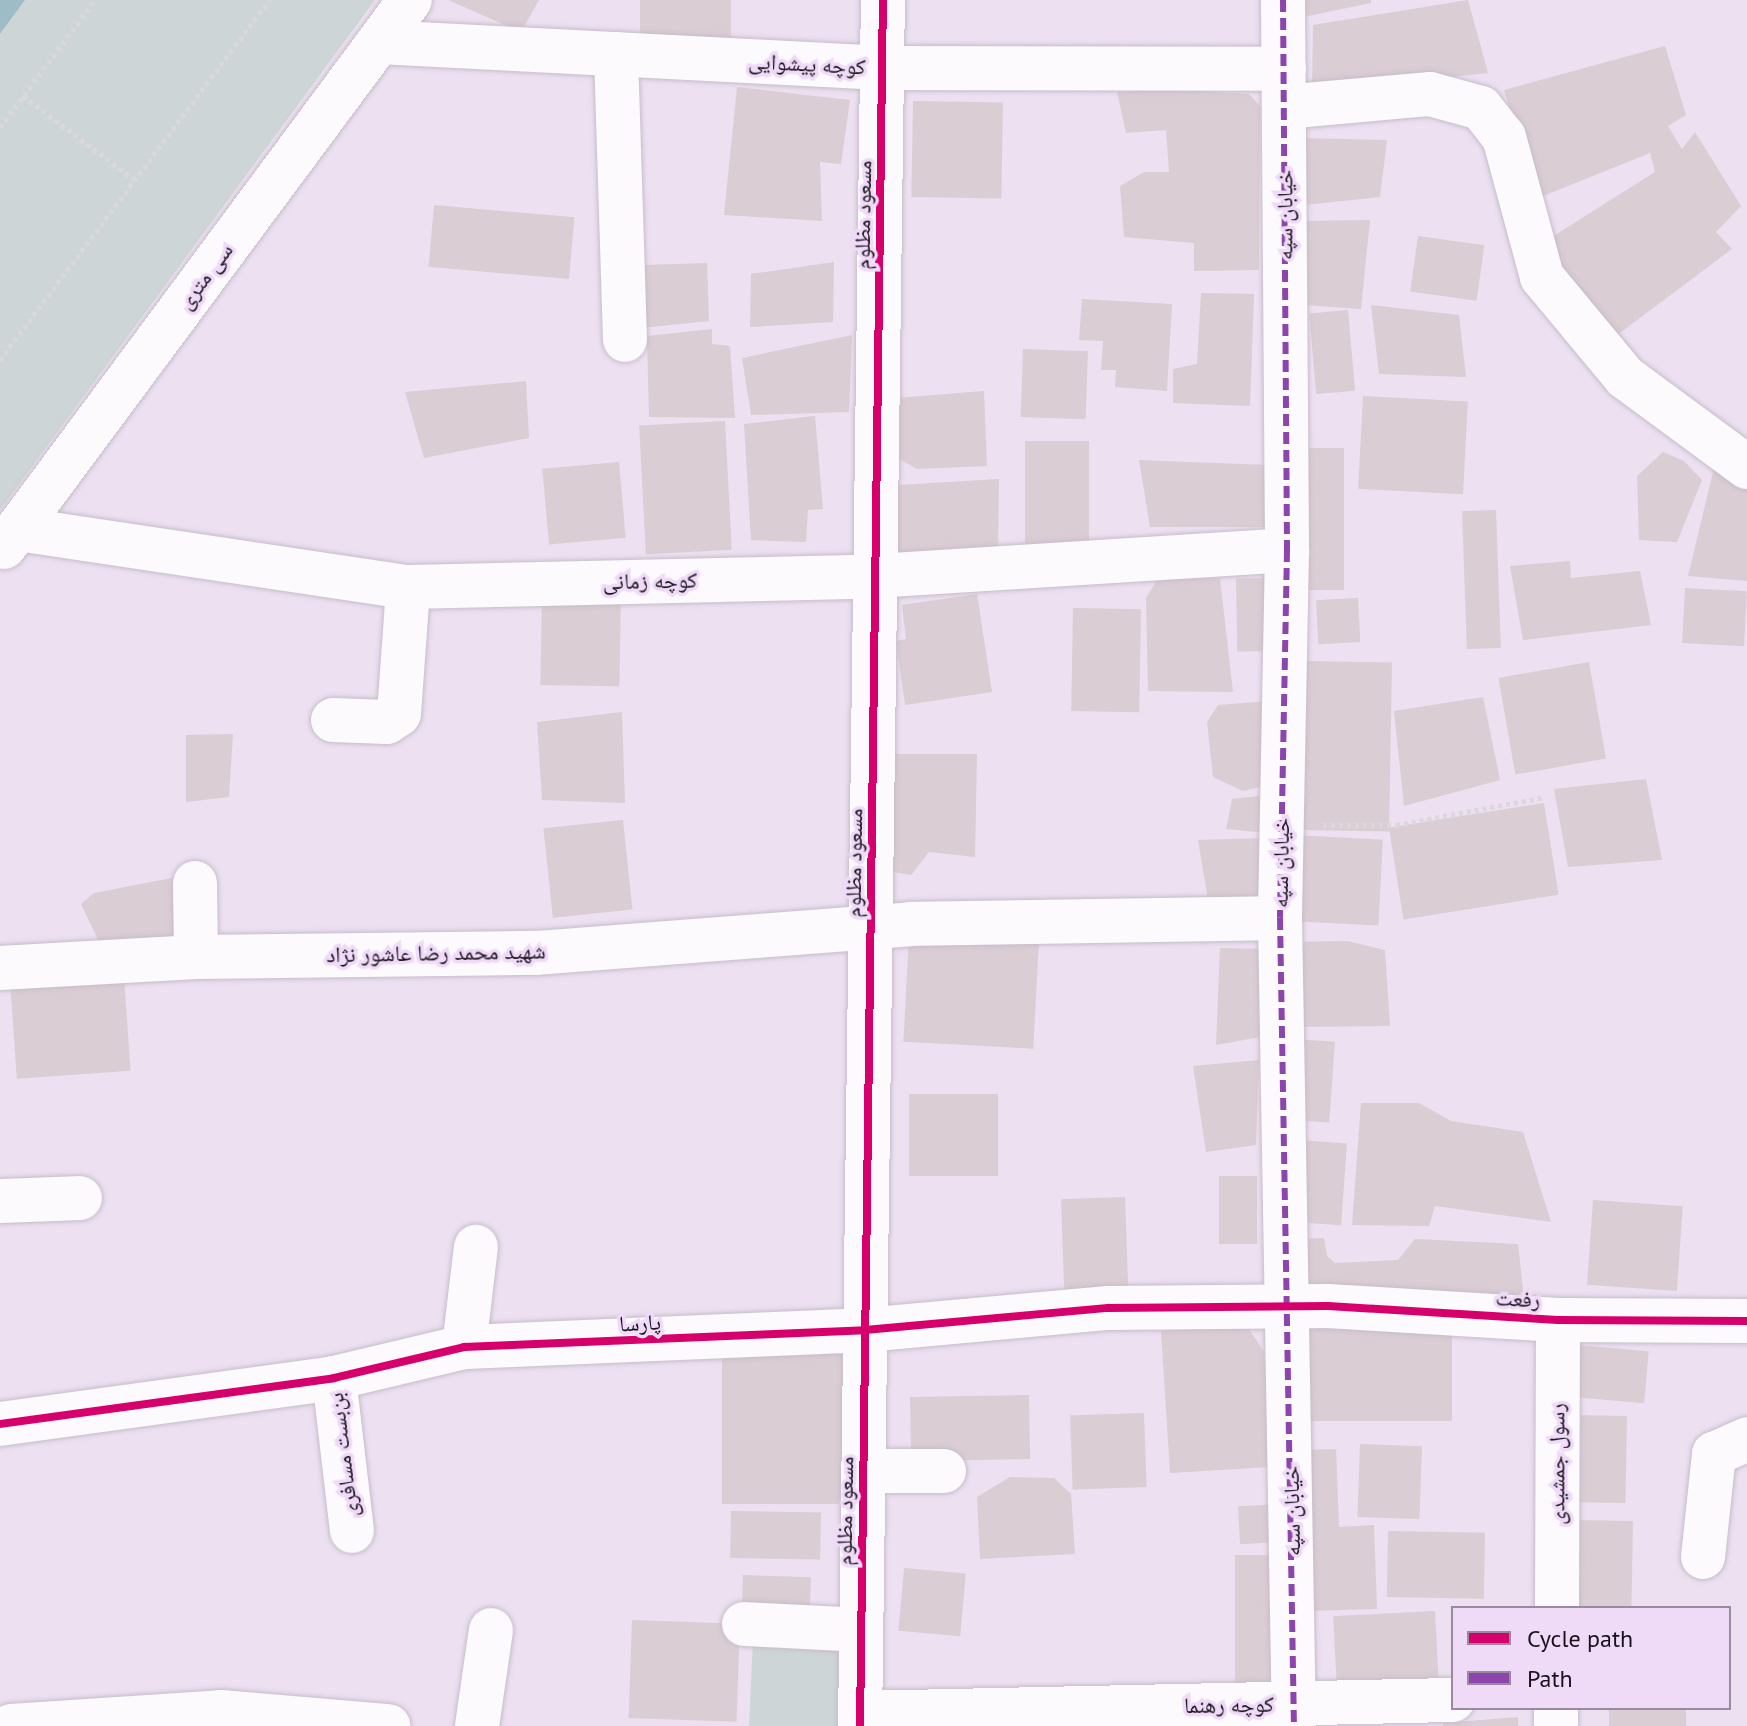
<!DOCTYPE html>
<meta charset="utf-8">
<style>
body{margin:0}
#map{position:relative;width:1747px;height:1726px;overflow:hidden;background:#ece0f1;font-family:"PT Sans","Noto Naskh Arabic",sans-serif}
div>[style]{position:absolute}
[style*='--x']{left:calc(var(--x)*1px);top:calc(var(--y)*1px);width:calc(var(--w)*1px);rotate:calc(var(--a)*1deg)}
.green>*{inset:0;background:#cdd5d6}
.water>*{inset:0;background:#9ebcc6}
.building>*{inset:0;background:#dacdd4;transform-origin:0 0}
.path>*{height:5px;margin-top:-2.5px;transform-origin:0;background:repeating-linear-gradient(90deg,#dbd8dd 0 4px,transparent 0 8px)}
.roads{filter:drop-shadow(0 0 2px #c6bdc9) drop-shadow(0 0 2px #c6bdc9)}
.minor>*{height:44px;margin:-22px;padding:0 22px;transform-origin:22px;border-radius:22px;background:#fcfafd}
.quiet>*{height:6px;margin-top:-3px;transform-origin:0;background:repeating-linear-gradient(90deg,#8e44ad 0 12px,transparent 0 18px)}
.cycleway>*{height:8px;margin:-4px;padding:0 4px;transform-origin:4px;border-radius:4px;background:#d6006c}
span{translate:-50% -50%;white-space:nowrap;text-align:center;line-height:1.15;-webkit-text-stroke:7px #efdaf7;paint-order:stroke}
.street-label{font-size:22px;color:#19121c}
.legend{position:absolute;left:1451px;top:1606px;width:280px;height:104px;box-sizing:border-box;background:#efdaf7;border:2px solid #998a9f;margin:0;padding:10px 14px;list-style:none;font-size:24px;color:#19121c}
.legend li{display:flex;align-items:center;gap:16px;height:40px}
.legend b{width:40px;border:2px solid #998a9f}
</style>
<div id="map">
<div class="green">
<i style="clip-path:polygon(25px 0,375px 0,0 510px,0 34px)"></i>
<i style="clip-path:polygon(840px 1631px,852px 1726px,749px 1726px,753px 1638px)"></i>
</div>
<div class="water">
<i style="clip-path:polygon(0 0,25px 0,0 34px)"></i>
</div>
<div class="building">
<i style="clip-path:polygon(448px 0,539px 0,521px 32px)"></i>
<i style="left:640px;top:0;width:91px;height:41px"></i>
<i style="clip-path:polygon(1303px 0,1371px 0,1371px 3px,1303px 17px)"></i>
<i style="clip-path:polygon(1468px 0,1488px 73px,1312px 92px,1313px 25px)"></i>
<i style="clip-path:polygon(1665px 46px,1686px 115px,1668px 126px,1682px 149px,1695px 132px,1741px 206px,1716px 232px,1732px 249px,1617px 335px,1541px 244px,1655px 172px,1650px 153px,1538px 198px,1504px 90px)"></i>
<i style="clip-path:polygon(737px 87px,850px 100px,841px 164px,820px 162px,822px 221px,724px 215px)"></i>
<i style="clip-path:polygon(1176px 90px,1249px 94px,1260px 106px,1259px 270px,1194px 271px,1194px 243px,1124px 237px,1120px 186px,1144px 172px,1169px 172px,1166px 130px,1126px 133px,1117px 92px)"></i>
<i style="left:913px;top:101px;width:90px;height:96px;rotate:1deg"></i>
<i style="clip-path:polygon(1298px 138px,1387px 140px,1380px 197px,1304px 205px)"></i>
<i style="left:434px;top:205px;width:141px;height:62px;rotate:5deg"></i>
<i style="clip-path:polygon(1370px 220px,1361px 309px,1304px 305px,1297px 221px)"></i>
<i style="left:1418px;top:236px;width:67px;height:56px;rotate:8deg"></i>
<i style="clip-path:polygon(834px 262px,833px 322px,750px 327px,751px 274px)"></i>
<i style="clip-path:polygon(707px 263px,709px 321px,641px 328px,644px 265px)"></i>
<i style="clip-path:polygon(1201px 293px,1254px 294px,1250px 406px,1173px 403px,1173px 369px,1197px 364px)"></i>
<i style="clip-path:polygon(1082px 299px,1172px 304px,1167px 391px,1115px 387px,1116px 370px,1101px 370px,1103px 341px,1079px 340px)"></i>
<i style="clip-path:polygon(1371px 305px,1459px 315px,1466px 377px,1379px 374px)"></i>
<i style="left:1348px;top:310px;width:81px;height:39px;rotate:85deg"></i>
<i style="clip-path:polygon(712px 329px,712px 344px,730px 346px,735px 418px,649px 417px,647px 336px)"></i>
<i style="clip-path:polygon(852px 335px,849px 412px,751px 415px,742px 358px)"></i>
<i style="left:1023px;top:349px;width:65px;height:68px;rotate:2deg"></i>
<i style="clip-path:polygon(526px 381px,529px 438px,424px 458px,405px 392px)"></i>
<i style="clip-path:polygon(984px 391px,987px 466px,917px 469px,892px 455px,896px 398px)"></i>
<i style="left:1363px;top:396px;width:105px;height:93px;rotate:3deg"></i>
<i style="clip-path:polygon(815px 416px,823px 509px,808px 510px,806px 542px,751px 540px,744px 424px)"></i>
<i style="left:725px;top:421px;width:129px;height:86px;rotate:87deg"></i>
<i style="left:1025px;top:441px;width:64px;height:106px"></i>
<i style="left:1304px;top:448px;width:40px;height:142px"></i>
<i style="clip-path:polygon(1663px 452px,1684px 461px,1702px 480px,1677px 542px,1639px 540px,1637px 476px)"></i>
<i style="clip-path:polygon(1139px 460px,1266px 465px,1265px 527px,1150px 527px)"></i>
<i style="left:619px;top:462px;width:76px;height:77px;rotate:85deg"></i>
<i style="clip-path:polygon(1714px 468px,1747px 490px,1747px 581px,1688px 576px)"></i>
<i style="clip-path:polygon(999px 479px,998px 552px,900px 561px,879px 541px,882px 486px)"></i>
<i style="left:1496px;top:510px;width:138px;height:34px;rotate:88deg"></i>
<i style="clip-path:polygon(1570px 561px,1571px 578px,1640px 571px,1651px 625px,1523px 640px,1510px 566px)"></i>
<i style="clip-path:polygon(1220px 578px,1233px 692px,1148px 691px,1146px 598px,1157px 580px)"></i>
<i style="left:1269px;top:578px;width:73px;height:33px;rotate:89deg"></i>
<i style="left:1685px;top:588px;width:62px;height:55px;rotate:3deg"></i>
<i style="left:542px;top:591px;width:79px;height:94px;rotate:1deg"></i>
<i style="clip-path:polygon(977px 594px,992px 692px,905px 705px,896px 641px,906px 639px,902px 605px)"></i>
<i style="left:1358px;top:598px;width:44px;height:42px;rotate:87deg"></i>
<i style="left:1073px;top:608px;width:68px;height:103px;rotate:1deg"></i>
<i style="left:1303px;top:661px;width:89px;height:169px;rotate:1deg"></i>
<i style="left:1589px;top:662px;width:98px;height:92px;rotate:80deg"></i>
<i style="clip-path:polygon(1483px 697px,1500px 780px,1404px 806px,1394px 711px)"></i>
<i style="clip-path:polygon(1270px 701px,1272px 784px,1243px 791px,1213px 777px,1207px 722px,1218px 705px)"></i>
<i style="clip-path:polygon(622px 712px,625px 803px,542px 800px,537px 722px)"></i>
<i style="clip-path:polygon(233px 734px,229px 797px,186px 802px,186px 735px)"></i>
<i style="clip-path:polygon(893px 754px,977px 754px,975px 857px,929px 852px,911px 875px,881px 870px)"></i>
<i style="clip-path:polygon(1646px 779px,1662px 860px,1568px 867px,1554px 789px)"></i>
<i style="clip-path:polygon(1267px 795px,1269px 833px,1226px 829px,1232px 799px)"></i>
<i style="left:1544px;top:803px;width:93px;height:157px;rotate:81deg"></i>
<i style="left:623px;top:820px;width:90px;height:80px;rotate:84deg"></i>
<i style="left:1294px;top:835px;width:89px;height:86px;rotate:3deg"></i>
<i style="clip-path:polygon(1269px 838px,1266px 901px,1208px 900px,1198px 840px)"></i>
<i style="clip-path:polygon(182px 876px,184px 937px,101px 946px,81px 904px,94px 893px)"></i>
<i style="left:909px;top:936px;width:130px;height:106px;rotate:3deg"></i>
<i style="clip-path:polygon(1347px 941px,1385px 950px,1390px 1026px,1294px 1027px,1289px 942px)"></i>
<i style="clip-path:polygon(1220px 948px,1268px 949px,1260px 1037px,1216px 1045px)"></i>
<i style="left:124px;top:977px;width:94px;height:114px;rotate:86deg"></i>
<i style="left:1295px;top:1039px;width:40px;height:81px;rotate:4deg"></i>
<i style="clip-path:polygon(1259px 1060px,1256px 1145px,1206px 1152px,1193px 1066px)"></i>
<i style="left:909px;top:1094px;width:89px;height:82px"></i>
<i style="clip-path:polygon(1361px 1103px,1419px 1103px,1451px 1121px,1523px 1132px,1551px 1222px,1435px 1206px,1429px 1226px,1352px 1225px)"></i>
<i style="left:1298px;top:1140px;width:49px;height:82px;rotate:4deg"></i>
<i style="left:1219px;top:1176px;width:38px;height:68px"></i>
<i style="left:1125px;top:1197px;width:92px;height:64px;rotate:88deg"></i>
<i style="left:1593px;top:1200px;width:90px;height:85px;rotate:4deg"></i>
<i style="clip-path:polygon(1324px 1238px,1327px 1256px,1335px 1263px,1398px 1260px,1415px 1239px,1518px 1244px,1524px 1299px,1332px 1298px,1297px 1279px,1293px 1239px)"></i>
<i style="clip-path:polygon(1247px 1326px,1264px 1352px,1270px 1467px,1170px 1473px,1161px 1331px)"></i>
<i style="left:1300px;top:1329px;width:152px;height:92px"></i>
<i style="left:1576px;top:1345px;width:73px;height:52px;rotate:5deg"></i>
<i style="left:844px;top:1348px;width:156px;height:122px;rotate:90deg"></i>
<i style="left:1029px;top:1395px;width:64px;height:119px;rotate:89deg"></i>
<i style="left:1144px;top:1413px;width:74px;height:74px;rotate:88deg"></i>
<i style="left:1566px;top:1415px;width:61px;height:87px;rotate:1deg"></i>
<i style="left:1360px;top:1444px;width:62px;height:73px;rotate:2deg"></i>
<i style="clip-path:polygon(1336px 1449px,1339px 1527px,1374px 1525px,1377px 1609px,1307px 1611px,1302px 1450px)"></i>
<i style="clip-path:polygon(1010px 1477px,1054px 1478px,1071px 1494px,1075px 1554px,980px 1559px,977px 1497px)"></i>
<i style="left:1282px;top:1504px;width:38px;height:44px;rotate:87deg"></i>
<i style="left:731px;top:1511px;width:90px;height:47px;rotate:1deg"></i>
<i style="left:1570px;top:1520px;width:63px;height:88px;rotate:1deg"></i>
<i style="left:1388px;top:1531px;width:97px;height:66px;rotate:1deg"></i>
<i style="left:1235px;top:1555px;width:48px;height:128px"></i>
<i style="left:904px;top:1568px;width:62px;height:63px;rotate:5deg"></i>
<i style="left:743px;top:1575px;width:68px;height:43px;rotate:2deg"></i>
<i style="left:1435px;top:1611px;width:69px;height:102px;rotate:87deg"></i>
<i style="left:632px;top:1620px;width:108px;height:98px;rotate:2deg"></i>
<i style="left:1609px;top:1708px;width:77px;height:18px"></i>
<i style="clip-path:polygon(1518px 1717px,1518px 1726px,1443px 1726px,1443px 1723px)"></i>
</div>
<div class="path">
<i style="--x:23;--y:96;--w:140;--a:36.9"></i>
<i style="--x:0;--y:127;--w:159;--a:-53.2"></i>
<i style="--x:0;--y:360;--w:449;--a:-53.2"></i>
<i style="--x:1323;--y:825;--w:73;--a:0"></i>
<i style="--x:1396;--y:825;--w:152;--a:-10.6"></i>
</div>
<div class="roads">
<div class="minor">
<i style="--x:1283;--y:0;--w:550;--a:89.58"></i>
<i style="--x:1287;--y:550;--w:368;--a:91.1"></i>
<i style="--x:1280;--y:918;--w:808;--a:89.01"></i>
<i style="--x:379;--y:42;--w:505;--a:2.95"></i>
<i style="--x:883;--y:68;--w:401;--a:0.1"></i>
<i style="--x:616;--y:54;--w:286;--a:88.2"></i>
<i style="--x:1284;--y:107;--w:147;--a:-5.1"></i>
<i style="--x:1430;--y:94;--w:53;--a:15.4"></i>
<i style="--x:1481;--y:108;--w:37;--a:52"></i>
<i style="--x:1504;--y:137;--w:145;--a:74.8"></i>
<i style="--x:1542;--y:277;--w:130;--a:50.3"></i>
<i style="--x:1625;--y:377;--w:152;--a:36.4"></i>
<i style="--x:18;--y:529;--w:394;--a:8.5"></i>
<i style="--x:408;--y:587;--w:467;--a:-1.3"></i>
<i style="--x:875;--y:576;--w:413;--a:-3.6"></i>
<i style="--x:4;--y:547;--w:681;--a:-53.42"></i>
<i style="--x:333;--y:720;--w:54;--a:2.1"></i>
<i style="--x:387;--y:722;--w:14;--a:-34"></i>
<i style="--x:399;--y:714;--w:127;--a:-85.9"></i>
<i style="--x:195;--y:883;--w:74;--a:89.2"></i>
<i style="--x:0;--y:968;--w:196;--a:-3.2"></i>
<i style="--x:196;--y:957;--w:341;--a:-0.7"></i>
<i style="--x:537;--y:953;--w:374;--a:-4.4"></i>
<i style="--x:910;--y:924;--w:370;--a:-0.9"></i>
<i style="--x:0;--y:1201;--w:80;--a:-2.1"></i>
<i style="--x:464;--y:1347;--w:101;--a:-83.2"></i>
<i style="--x:334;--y:1378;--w:154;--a:83.3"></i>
<i style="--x:0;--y:1424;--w:337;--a:-7.8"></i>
<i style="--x:334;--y:1378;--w:134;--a:-13.4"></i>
<i style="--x:464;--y:1347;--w:401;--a:-2.4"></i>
<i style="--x:865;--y:1330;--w:244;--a:-5.2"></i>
<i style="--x:1108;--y:1308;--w:220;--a:-0.5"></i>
<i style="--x:1328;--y:1306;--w:230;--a:3.5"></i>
<i style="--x:1558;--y:1320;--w:189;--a:0.3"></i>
<i style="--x:864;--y:1471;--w:80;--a:0"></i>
<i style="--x:1703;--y:1557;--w:104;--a:-83.9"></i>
<i style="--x:1714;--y:1454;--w:36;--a:-24"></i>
<i style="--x:1557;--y:1608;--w:288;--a:-89.8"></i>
<i style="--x:744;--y:1624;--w:117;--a:2.9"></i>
<i style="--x:860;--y:1713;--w:593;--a:-1.26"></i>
<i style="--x:11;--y:1726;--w:210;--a:-3.8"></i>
<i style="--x:221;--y:1712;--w:168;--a:4.8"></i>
<i style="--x:477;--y:1726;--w:97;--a:-81.7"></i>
<i style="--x:860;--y:1726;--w:1726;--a:-89.24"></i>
<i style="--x:1556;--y:1726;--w:18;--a:-90"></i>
</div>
</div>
<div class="quiet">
<i style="--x:1283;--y:0;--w:550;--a:89.58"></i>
<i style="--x:1287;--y:550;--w:368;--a:91.1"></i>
<i style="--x:1280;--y:918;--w:808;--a:89.01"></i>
</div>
<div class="cycleway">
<i style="--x:0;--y:1424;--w:337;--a:-7.8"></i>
<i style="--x:334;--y:1378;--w:134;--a:-13.4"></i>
<i style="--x:464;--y:1347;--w:401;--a:-2.4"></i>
<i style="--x:865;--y:1330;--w:244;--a:-5.2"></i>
<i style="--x:1108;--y:1308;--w:220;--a:-0.5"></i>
<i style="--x:1328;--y:1306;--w:230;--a:3.5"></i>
<i style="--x:1558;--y:1320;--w:189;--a:0.3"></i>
<i style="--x:860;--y:1726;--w:1726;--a:-89.24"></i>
</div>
<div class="street-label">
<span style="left:807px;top:64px;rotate:3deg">کوچه پیشوایی</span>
<span style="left:863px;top:215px;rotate:-89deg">مسعود مظلوم</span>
<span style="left:1285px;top:215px;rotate:-90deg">خیابان سپه</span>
<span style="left:205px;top:276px;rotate:-53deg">سی متری</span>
<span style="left:650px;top:581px;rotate:-1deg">کوچه زمانی</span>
<span style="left:854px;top:863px;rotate:-89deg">مسعود مظلوم</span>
<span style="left:1281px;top:863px;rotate:-89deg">خیابان سپه</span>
<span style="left:436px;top:953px;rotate:-1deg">شهید محمد رضا عاشور نژاد</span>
<span style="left:1518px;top:1299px;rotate:3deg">رفعت</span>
<span style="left:640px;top:1323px;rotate:-3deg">پارسا</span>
<span style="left:343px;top:1455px;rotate:-97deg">بن‌بست مسافری</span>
<span style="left:1557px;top:1464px;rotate:-90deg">رسول جمشیدی</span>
<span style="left:845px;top:1511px;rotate:-89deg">مسعود مظلوم</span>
<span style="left:1292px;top:1511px;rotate:-91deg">خیابان سپه</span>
<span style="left:1229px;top:1705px;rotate:-1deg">کوچه رهنما</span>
</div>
<ul class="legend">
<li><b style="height:10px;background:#d6006c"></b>Cycle path</li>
<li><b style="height:10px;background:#8e44ad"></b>Path</li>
</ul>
</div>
